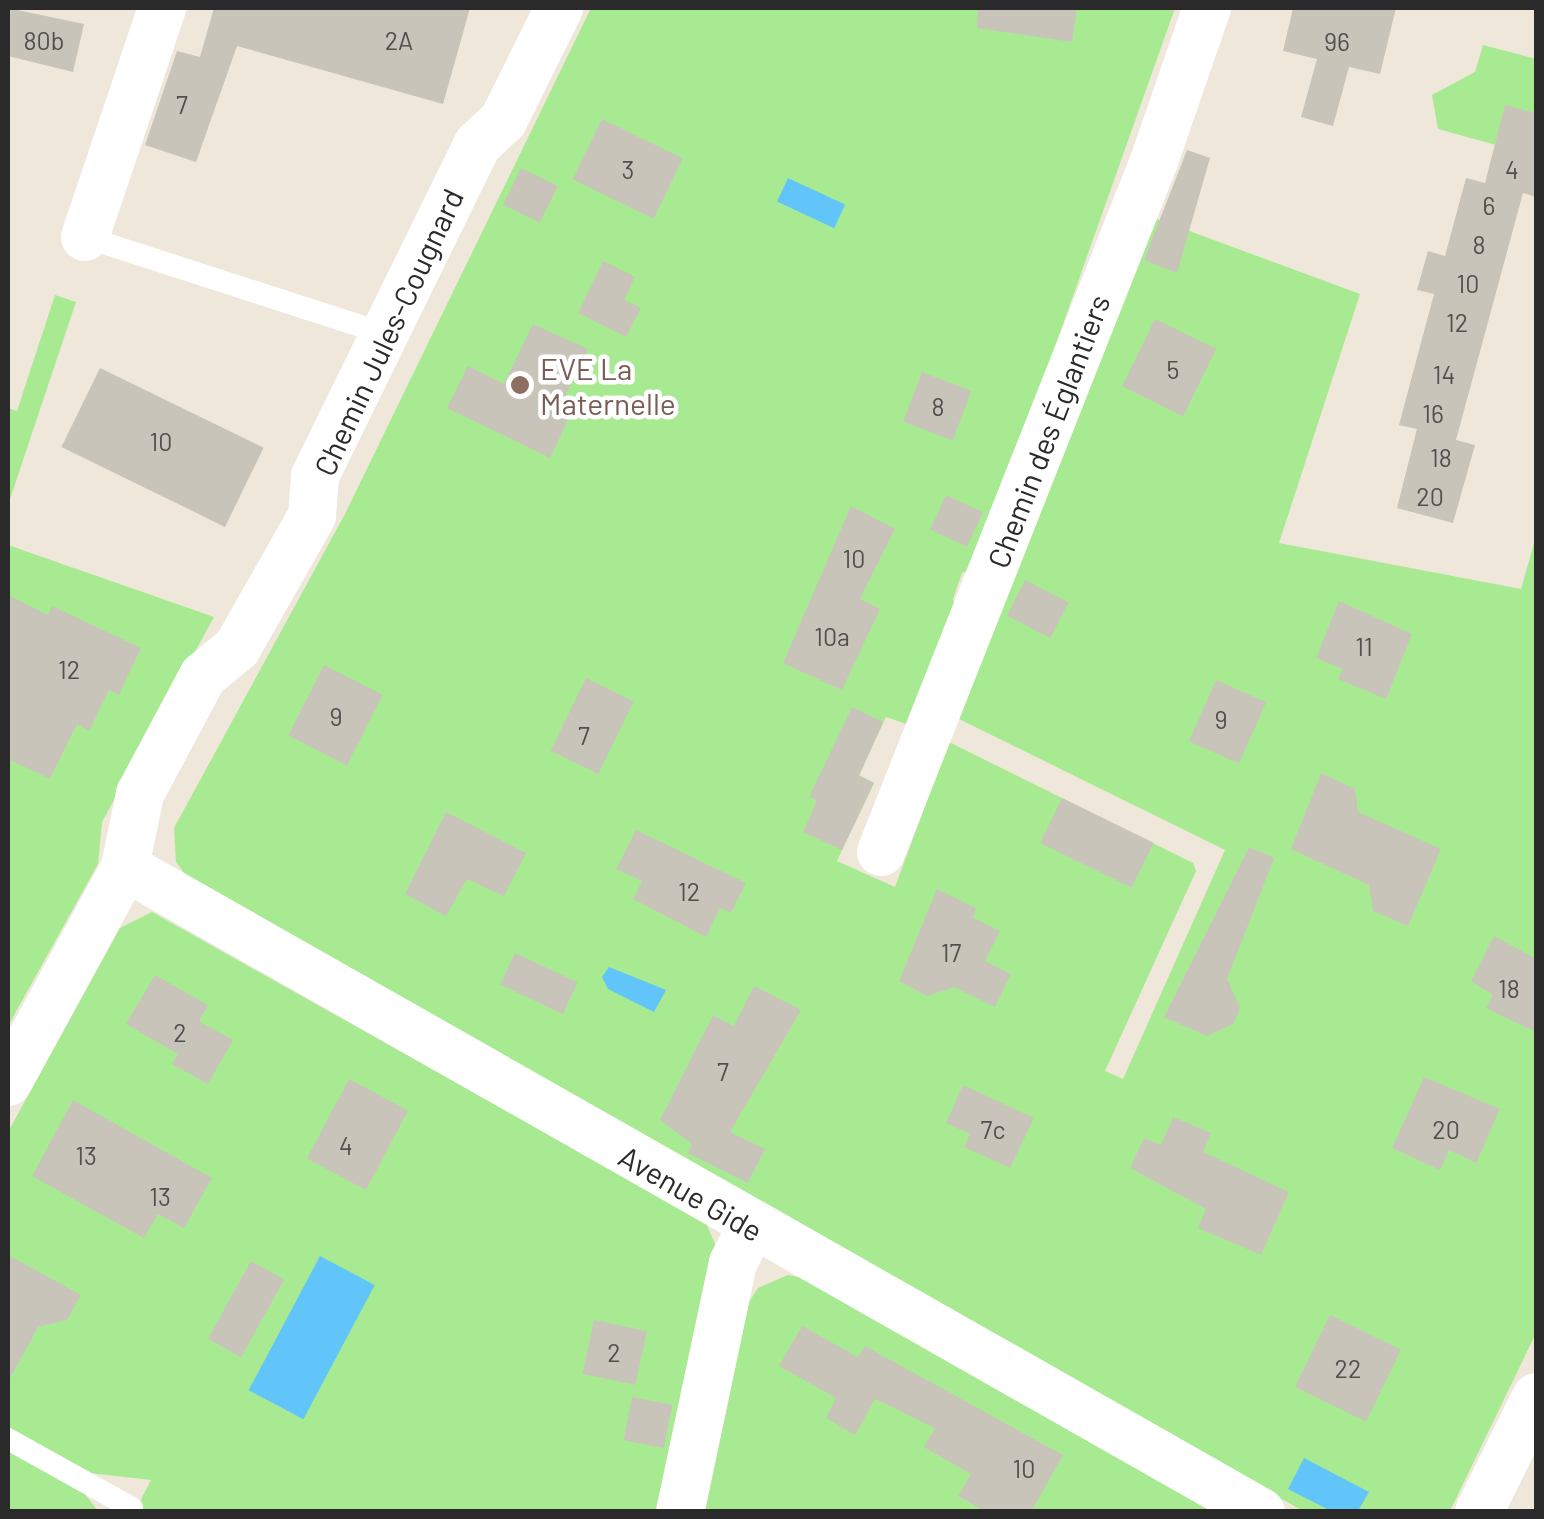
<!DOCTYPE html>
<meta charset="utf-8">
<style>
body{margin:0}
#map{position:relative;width:1544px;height:1519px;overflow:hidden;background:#eee7da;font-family:Barlow,sans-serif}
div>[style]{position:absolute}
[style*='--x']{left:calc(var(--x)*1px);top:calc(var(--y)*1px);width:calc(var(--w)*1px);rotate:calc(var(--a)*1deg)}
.green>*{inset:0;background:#a8ea91}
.water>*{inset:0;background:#62c5fa;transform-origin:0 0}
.building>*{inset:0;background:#c9c4ba;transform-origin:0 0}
.lane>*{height:22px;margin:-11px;padding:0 11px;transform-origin:11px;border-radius:11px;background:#fff}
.street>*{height:48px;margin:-24px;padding:0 24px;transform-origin:24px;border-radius:24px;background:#fff}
.dots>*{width:28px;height:28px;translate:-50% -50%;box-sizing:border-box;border:5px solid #fff;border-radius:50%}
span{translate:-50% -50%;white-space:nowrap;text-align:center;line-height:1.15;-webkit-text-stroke:9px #fff;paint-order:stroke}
.number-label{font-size:25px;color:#52504e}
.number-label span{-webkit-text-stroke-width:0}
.street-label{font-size:30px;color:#2a2a2a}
.education-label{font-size:30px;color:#785e54}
.left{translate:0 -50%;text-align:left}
.frame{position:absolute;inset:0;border:10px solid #2a2a2a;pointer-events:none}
</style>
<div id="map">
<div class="green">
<i style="clip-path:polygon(591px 8px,1175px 8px,1045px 375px,972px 569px,962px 573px,953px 599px,956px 609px,912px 726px,886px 717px,859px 775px,874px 783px,837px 861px,895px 887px,949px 742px,1193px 863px,1196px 871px,1105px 1071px,1123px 1079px,1225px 850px,959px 719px,1146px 215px,1360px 294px,1279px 543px,1521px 589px,1536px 536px,1536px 1333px,1450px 1511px,1303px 1511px,188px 878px,176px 862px,174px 828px,345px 514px)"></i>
<i style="clip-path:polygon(1483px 45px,1536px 59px,1536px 156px,1438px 129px,1432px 95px,1475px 72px)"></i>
<i style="clip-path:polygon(55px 295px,76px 302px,8px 505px,8px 408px,17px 411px)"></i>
<i style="clip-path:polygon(8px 545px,214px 617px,102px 822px,98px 864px,8px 1026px)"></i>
<i style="clip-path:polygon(152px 912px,706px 1223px,718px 1251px,664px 1511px,135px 1511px,151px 1480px,90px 1473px,8px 1428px,8px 1132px,120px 928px)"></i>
<i style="clip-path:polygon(788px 1275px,803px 1278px,1219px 1512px,705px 1512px,749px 1302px,758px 1288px)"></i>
<i style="clip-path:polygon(8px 1450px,81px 1489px,98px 1511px,8px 1511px)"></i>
</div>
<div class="water">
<i style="left:788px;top:178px;width:63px;height:26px;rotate:25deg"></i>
<i style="clip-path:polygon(609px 967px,666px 990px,654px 1012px,608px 989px,602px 977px)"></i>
<i style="left:320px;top:1256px;width:62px;height:152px;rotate:28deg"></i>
<i style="clip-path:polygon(1304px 1458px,1369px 1492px,1358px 1511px,1331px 1511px,1288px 1489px)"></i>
</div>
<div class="building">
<i style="clip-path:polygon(8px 8px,84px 24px,73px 72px,8px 56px)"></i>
<i style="clip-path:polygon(214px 8px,470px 8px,443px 104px,237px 46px,196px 162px,145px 145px,177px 51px,200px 57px)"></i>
<i style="clip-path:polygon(978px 8px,1077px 8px,1072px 42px,977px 28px)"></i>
<i style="clip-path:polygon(1293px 8px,1396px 8px,1380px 74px,1349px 67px,1333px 126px,1301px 117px,1317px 59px,1283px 51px)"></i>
<i style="clip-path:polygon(1505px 105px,1536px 113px,1536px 197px,1523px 193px,1456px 440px,1475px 445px,1453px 523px,1397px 508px,1417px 429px,1399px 425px,1434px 294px,1417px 290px,1428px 251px,1445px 256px,1466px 178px,1485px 183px)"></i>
<i style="left:602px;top:119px;width:90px;height:67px;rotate:26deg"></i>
<i style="clip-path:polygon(1187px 150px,1210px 158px,1177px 273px,1144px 260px)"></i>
<i style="left:521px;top:168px;width:41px;height:41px;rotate:26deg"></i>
<i style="clip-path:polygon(603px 261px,635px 277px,624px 300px,641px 308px,626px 337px,578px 313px)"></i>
<i style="left:1155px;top:319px;width:68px;height:75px;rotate:26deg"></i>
<i style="clip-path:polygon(533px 324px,588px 349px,557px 413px,569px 418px,550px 458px,447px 408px,468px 366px,504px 384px)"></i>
<i style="left:100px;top:368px;width:182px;height:88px;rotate:26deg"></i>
<i style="left:922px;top:372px;width:53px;height:53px;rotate:21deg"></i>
<i style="left:946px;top:495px;width:41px;height:38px;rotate:25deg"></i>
<i style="clip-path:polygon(851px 506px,895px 529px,860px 599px,880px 609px,842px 690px,783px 663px)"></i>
<i style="left:1025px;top:580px;width:49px;height:40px;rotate:27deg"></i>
<i style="clip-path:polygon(8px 595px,48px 615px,52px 606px,141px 648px,119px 695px,109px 690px,89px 731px,77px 724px,50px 779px,8px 759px)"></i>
<i style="clip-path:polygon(1339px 601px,1412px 634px,1386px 699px,1338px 679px,1343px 669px,1316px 658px)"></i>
<i style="left:324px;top:665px;width:66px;height:79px;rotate:27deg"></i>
<i style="left:586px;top:678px;width:53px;height:81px;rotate:26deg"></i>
<i style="left:1216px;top:680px;width:55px;height:67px;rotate:24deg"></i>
<i style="clip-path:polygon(852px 707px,883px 722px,859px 776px,874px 783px,842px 850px,803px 832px,817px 800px,809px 797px)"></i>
<i style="clip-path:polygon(1321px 773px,1355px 789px,1358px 812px,1441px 849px,1408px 926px,1373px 911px,1369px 885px,1291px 849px)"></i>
<i style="left:1062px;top:798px;width:102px;height:50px;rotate:26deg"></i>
<i style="clip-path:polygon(446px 812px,526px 853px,504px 896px,467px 879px,446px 916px,405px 894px)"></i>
<i style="clip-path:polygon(636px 830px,746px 883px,731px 913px,720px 908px,706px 937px,633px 899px,642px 881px,616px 869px)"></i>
<i style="clip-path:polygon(1249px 847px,1274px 858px,1227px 979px,1240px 1008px,1233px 1024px,1207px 1036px,1164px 1017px)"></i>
<i style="clip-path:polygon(937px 889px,976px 908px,973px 918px,1000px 931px,985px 961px,1011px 974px,995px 1007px,954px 987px,927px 996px,899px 981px)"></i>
<i style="clip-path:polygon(1494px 936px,1536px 959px,1536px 1032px,1486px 1008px,1493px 995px,1471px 981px)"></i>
<i style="left:515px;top:953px;width:69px;height:35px;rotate:25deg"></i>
<i style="clip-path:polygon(155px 975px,208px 1005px,199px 1021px,233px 1040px,208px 1084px,172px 1064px,178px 1054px,126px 1024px)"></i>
<i style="clip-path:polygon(754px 986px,801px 1010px,730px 1132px,765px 1149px,748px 1183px,688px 1153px,692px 1144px,660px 1120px,713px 1015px,734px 1026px)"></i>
<i style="clip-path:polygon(1424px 1077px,1500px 1109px,1476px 1163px,1449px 1150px,1440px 1170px,1392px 1148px)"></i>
<i style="left:349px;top:1079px;width:67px;height:90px;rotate:28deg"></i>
<i style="clip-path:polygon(963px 1085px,1034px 1118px,1010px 1168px,964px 1147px,970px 1134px,946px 1123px)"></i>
<i style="clip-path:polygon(73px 1100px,212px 1178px,184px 1228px,158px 1214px,144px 1238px,32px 1176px)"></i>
<i style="clip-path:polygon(1173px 1117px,1211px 1133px,1203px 1152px,1289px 1192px,1261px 1255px,1198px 1228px,1206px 1209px,1130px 1168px,1144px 1138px,1161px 1145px)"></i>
<i style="clip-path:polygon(8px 1255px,81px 1295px,67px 1320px,38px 1327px,8px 1382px)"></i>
<i style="left:251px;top:1261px;width:38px;height:89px;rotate:29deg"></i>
<i style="left:1330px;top:1315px;width:79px;height:80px;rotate:26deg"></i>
<i style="left:594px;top:1320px;width:54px;height:55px;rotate:12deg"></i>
<i style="clip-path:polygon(802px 1326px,858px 1357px,865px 1346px,1063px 1455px,1031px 1512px,986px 1512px,958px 1496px,971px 1474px,924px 1447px,935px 1428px,875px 1399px,855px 1435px,826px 1418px,836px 1398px,779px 1366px)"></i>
<i style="left:632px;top:1397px;width:41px;height:44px;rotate:11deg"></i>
</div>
<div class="lane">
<i style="--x:85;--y:237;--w:315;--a:17.9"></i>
<i style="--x:8;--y:1439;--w:142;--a:29.1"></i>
</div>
<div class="street">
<i style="--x:85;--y:237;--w:242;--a:-71.4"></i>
<i style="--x:881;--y:852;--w:743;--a:-68.44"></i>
<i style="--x:1154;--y:161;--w:162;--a:-70.9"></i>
<i style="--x:125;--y:867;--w:1306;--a:29.59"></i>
<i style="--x:8;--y:1082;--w:245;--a:-61.4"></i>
<i style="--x:125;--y:867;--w:75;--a:-78.4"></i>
<i style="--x:140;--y:794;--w:134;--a:-61.9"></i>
<i style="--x:203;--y:676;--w:44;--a:-39.5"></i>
<i style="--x:237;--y:648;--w:152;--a:-60.4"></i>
<i style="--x:312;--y:516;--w:40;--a:-85.7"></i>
<i style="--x:315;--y:476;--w:370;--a:-63.9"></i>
<i style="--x:478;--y:144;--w:34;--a:-43"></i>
<i style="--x:503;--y:121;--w:126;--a:-63.6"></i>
<i style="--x:680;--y:1512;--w:255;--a:-78"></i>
<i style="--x:733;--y:1263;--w:39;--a:-63"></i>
<i style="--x:1479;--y:1512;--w:128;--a:-63.6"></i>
</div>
<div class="dots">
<i style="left:520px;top:385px;background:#8d6e63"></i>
</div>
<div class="number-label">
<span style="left:44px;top:40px">80b</span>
<span style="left:399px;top:40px">2A</span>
<span style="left:1337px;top:41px">96</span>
<span style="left:182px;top:104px">7</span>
<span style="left:628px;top:169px">3</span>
<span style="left:1512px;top:169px">4</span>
<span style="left:1489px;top:205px">6</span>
<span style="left:1479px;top:244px">8</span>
<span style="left:1468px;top:283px">10</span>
<span style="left:1457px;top:322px">12</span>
<span style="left:1173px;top:369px">5</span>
<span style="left:1444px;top:374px">14</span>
<span style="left:938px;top:406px">8</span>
<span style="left:1433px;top:413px">16</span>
<span style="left:161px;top:441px">10</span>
<span style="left:1441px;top:457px">18</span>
<span style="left:1430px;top:496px">20</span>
<span style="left:854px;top:558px">10</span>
<span style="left:832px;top:636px">10a</span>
<span style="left:1364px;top:646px">11</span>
<span style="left:69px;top:669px">12</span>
<span style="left:336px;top:716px">9</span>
<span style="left:1221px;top:719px">9</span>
<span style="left:584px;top:735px">7</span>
<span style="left:689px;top:891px">12</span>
<span style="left:951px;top:952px">17</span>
<span style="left:1509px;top:988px">18</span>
<span style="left:180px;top:1032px">2</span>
<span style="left:723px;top:1071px">7</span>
<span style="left:993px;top:1129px">7c</span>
<span style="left:1446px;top:1129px">20</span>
<span style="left:346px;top:1145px">4</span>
<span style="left:86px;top:1155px">13</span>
<span style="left:160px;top:1196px">13</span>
<span style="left:614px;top:1352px">2</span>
<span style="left:1348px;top:1368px">22</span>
<span style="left:1024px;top:1468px">10</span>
</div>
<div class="street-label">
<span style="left:388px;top:332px;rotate:-65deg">Chemin Jules-Cougnard</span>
<span style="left:1048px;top:431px;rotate:-69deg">Chemin des Églantiers</span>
<span style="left:691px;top:1193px;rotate:30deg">Avenue Gide</span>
</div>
<div class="education-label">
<span class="left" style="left:540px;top:385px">EVE La<br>Maternelle</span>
</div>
<div class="frame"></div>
</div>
